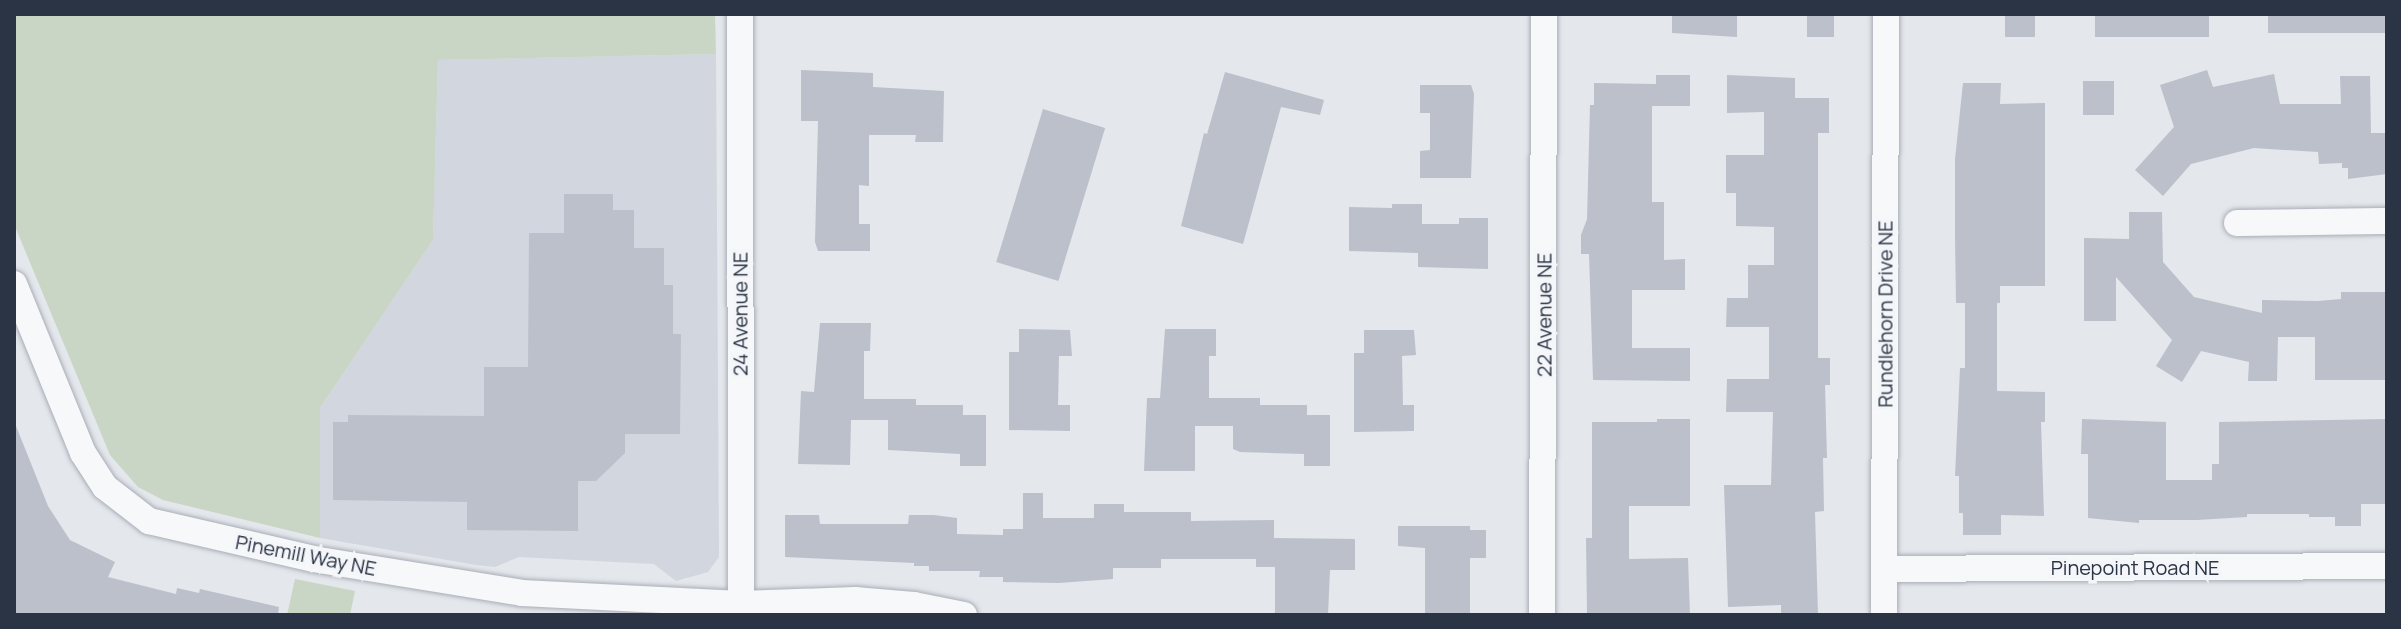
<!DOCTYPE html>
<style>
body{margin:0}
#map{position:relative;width:2401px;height:629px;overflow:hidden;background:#e4e7ec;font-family:Manrope,sans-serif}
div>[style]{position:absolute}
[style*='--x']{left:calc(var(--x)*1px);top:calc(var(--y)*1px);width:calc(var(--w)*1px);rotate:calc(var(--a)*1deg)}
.built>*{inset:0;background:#d2d6de}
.green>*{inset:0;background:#c9d6c5}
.building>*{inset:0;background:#bbc0ca;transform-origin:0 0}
.roads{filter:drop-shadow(0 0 2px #a9aeb7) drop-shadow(0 0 2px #a9aeb7)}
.minor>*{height:26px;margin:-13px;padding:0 13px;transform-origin:13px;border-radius:13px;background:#f7f8fa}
span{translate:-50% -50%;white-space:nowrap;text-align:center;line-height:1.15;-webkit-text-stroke:7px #f4f6f9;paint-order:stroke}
.street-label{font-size:20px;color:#2b3445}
.frame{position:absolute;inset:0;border:16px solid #2b3445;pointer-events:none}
</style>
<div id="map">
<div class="built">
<i style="clip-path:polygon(716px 54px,719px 557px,708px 572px,676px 581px,654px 564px,519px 557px,495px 567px,476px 565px,320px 538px,320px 408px,433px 240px,438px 60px)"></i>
</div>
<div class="green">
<i style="clip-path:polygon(14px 14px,715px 14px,716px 54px,438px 60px,433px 240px,320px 408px,320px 538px,163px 500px,138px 487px,110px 455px,14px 224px)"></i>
<i style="clip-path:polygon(295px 579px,355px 591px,350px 615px,287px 615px)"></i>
</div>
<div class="building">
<i style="clip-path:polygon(1672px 14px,1737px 14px,1737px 37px,1672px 33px)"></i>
<i style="left:1807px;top:14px;width:27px;height:23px"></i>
<i style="left:2005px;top:14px;width:30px;height:23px"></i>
<i style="left:2095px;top:14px;width:114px;height:23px"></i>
<i style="left:2268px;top:14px;width:119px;height:19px"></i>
<i style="clip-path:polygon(801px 70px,873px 73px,873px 87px,944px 91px,943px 142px,915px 142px,916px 135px,869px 135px,869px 186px,859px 185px,859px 224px,870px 224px,870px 251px,818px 251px,815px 242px,818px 121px,801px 121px)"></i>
<i style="clip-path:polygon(2207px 70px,2213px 87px,2274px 74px,2280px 104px,2341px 104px,2340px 76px,2370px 76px,2371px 133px,2387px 133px,2387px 174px,2348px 179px,2348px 168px,2342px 168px,2342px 163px,2319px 164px,2318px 152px,2254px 148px,2191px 164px,2163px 196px,2135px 170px,2174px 127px,2160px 85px)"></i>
<i style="clip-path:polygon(1225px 72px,1324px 100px,1320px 115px,1281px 107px,1243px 244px,1181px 226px,1204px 133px,1207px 134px)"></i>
<i style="clip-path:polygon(1656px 75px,1690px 75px,1690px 106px,1652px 106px,1652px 202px,1664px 202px,1664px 260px,1685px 259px,1685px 290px,1632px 290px,1632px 348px,1690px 348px,1690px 381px,1593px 380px,1589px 254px,1581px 254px,1581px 235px,1587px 219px,1590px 105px,1594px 105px,1594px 83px,1656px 84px)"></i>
<i style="clip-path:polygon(1727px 75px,1795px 78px,1795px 98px,1829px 98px,1829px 133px,1818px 133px,1818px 358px,1830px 358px,1830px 385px,1825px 385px,1827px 458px,1823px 458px,1824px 511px,1815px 512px,1818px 615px,1781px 615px,1781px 605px,1728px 607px,1724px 485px,1771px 485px,1773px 412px,1726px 412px,1727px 379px,1769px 379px,1769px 327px,1726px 327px,1727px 298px,1748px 298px,1748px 265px,1774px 265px,1774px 227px,1736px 226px,1736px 193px,1726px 193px,1726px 155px,1764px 155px,1764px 112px,1727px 113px)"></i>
<i style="left:2083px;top:81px;width:31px;height:34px"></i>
<i style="clip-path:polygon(1963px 83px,2001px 83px,2000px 104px,2045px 103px,2045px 286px,2000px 286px,2000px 303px,1997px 303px,1997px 391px,2045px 392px,2045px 422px,2041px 422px,2044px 516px,2001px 515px,2001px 535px,1963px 535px,1963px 513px,1959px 513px,1959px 476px,1955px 476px,1960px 368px,1965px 368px,1965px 303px,1956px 303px,1955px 237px,1955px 159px)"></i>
<i style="clip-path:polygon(1420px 85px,1471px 85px,1474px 94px,1471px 178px,1420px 178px,1420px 151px,1430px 150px,1430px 113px,1420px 113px)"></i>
<i style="left:1043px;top:109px;width:65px;height:160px;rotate:17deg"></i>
<i style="clip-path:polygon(564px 194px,613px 194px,613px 210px,634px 210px,634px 248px,664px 248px,664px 285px,673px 285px,673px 334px,681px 334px,680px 434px,625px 434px,625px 453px,596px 481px,578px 481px,578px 531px,467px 530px,467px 502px,333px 500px,333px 422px,348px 422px,348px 415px,484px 416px,484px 367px,528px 367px,529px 233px,564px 233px)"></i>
<i style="clip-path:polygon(1392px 204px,1422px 204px,1422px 224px,1459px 224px,1459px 218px,1488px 218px,1488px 269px,1418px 267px,1418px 253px,1349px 251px,1349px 207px,1392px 208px)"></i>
<i style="clip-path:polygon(2129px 212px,2162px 212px,2163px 262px,2194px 297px,2262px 313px,2262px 300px,2318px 301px,2341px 299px,2341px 292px,2387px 292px,2387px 380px,2315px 380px,2315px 337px,2278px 337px,2277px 381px,2248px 381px,2249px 362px,2201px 351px,2182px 382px,2156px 366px,2172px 340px,2116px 277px,2116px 321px,2084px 321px,2084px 238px,2129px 239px)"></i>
<i style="clip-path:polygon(820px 323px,871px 323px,870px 351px,864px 351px,864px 399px,916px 399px,916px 405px,963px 405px,963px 415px,986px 415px,986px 466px,960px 466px,960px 454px,888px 450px,888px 420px,851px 420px,850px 465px,798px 464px,801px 391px,814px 392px)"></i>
<i style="clip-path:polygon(1019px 329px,1070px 330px,1072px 356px,1059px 356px,1058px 405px,1070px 405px,1070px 431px,1009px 430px,1009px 352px,1019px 352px)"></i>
<i style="clip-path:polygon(1165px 329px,1216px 329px,1216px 356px,1209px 356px,1209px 398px,1260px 398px,1260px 405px,1307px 405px,1307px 415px,1330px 415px,1330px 466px,1304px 466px,1304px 454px,1240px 452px,1233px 449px,1233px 426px,1195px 426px,1195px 471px,1144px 471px,1147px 398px,1160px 398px)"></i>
<i style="clip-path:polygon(1364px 330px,1414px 330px,1416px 355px,1402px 356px,1403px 405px,1414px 405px,1414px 431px,1354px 432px,1354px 353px,1364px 353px)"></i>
<i style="clip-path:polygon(1657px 419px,1690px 419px,1690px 506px,1629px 506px,1629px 559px,1688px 558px,1690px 615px,1587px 615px,1586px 538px,1592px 538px,1592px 422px,1657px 422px)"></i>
<i style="clip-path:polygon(2082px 419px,2166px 422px,2166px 480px,2212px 480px,2212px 464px,2219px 464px,2219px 422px,2387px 419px,2387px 504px,2361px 504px,2361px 526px,2335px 526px,2335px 517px,2309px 517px,2309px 514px,2247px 514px,2247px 517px,2197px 520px,2139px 520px,2139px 523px,2088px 518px,2088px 454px,2081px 454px)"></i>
<i style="clip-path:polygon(14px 421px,48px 506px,70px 540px,115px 562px,108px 577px,176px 594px,177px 588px,199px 593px,200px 589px,279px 607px,278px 615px,14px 615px)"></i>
<i style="clip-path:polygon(1023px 493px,1043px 493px,1043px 518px,1094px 518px,1094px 504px,1124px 504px,1124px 512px,1191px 512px,1191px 521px,1274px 520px,1274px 538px,1355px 539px,1355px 570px,1330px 570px,1328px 615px,1275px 615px,1275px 567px,1256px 567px,1256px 559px,1161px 559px,1161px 568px,1113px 568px,1113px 579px,1059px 583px,1003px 582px,1003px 577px,979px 577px,980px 571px,929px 571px,929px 566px,914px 566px,914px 563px,785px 557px,785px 515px,819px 515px,820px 524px,908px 524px,909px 515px,934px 515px,957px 518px,957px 534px,1003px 535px,1003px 529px,1023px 529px)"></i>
<i style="clip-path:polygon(1398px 526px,1470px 526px,1470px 530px,1486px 530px,1486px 558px,1470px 558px,1470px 615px,1425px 615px,1425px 548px,1398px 546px)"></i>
</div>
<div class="roads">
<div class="minor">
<i style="--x:740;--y:14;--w:601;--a:89.9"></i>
<i style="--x:2237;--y:223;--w:150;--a:-0.8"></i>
<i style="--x:14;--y:284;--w:183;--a:67.8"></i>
<i style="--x:83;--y:453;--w:40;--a:57.1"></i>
<i style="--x:105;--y:487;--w:56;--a:37.7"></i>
<i style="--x:149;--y:521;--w:168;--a:13"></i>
<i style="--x:313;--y:559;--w:212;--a:9.2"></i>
<i style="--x:522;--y:593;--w:219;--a:2.9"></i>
<i style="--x:741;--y:604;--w:114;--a:-2"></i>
<i style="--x:855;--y:600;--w:59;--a:4.8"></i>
<i style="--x:914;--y:605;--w:51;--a:11.3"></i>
<i style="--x:1884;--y:569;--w:503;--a:-0.34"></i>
<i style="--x:1542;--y:615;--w:601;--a:-89.81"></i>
<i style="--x:1884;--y:615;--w:601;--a:-89.81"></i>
</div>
</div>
<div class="street-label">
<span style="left:740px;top:314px;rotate:-90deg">24 Avenue NE</span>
<span style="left:1885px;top:314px;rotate:-90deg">Rundlehorn Drive NE</span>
<span style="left:1544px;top:315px;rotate:-90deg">22 Avenue NE</span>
<span style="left:306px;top:555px;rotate:11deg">Pinemill Way NE</span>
<span style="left:2135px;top:567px">Pinepoint Road NE</span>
</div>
<div class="frame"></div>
</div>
